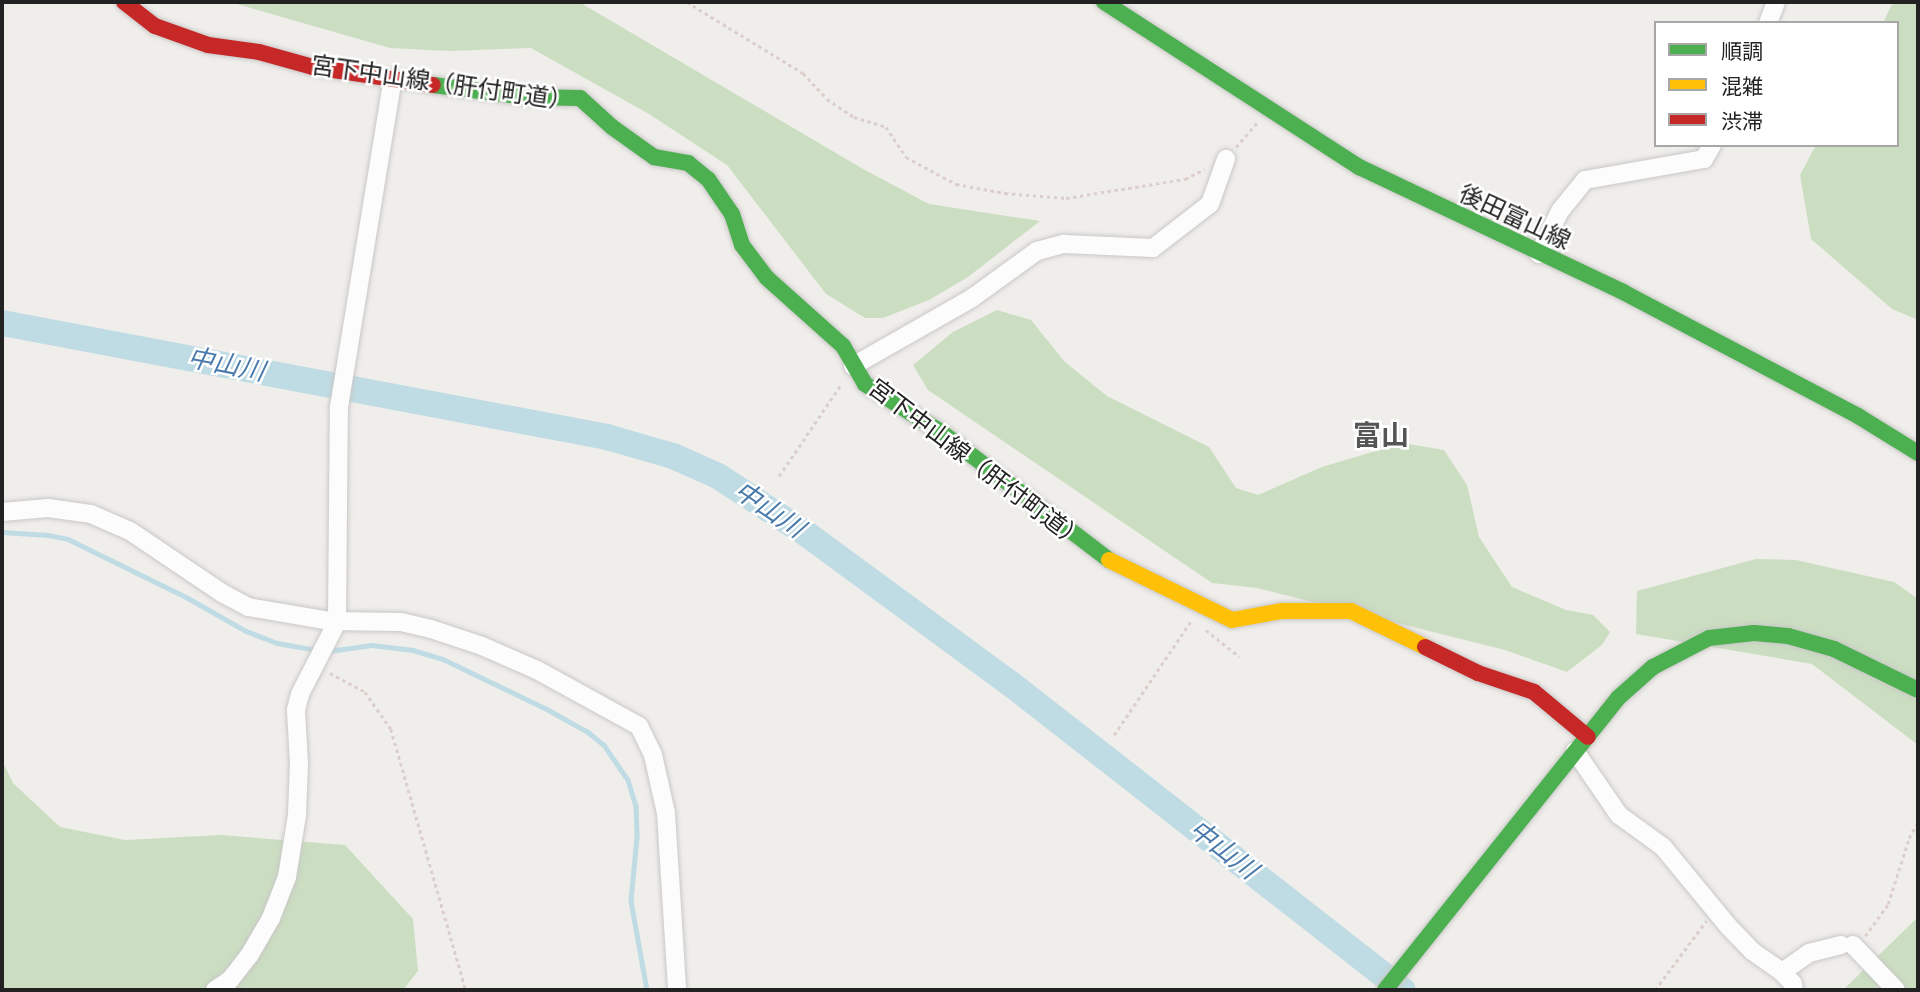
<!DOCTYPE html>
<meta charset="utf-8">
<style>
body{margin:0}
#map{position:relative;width:1920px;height:992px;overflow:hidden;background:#f0eeeb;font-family:Cabin,"Noto Sans JP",sans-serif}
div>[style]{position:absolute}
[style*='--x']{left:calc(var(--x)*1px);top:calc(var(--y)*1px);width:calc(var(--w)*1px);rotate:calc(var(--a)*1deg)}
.forest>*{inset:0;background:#cbdec1}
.stream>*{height:4.5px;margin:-2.25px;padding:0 2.25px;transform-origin:2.25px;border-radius:2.25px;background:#bfdbe3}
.river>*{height:26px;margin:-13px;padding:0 13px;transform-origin:13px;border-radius:13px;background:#bfdbe3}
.path>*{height:2.5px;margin-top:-1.25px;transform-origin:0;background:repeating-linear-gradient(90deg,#dccecd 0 3.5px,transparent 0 7px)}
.roads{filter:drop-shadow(0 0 2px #c9c8c7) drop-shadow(0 0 2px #c9c8c7)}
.street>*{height:18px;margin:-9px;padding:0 9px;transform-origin:9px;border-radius:9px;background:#fdfcfc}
.fast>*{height:16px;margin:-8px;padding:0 8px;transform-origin:8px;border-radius:8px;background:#4caf50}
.slow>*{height:16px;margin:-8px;padding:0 8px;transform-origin:8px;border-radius:8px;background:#ffc107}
.jam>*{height:16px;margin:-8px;padding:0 8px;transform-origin:8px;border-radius:8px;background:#c62828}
span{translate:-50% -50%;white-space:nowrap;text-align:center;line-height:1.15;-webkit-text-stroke:5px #fff;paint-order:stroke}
.street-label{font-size:24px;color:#222}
.water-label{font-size:26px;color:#4a7aab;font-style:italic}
.quarter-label{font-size:28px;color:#555;font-weight:700}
.frame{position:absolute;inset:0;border:4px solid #222;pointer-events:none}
.legend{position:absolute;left:1654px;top:21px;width:245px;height:126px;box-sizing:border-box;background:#fff;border:2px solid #a7a7a7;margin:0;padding:9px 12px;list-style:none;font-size:21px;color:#222}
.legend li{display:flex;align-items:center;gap:14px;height:35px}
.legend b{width:35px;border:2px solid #a7a7a7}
</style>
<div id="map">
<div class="forest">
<i style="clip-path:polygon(230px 2px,579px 2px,863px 169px,929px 204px,1040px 221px,968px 277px,929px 300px,883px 318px,865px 318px,826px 294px,727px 165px,649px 114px,531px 48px,449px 51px,390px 48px)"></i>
<i style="clip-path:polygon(1893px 2px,1918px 2px,1918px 320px,1892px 309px,1811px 239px,1800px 175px,1816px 145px,1897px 145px,1897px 23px,1883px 23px)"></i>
<i style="clip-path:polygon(997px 310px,1031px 320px,1065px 362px,1107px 396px,1209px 447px,1236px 488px,1258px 495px,1322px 467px,1403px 443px,1444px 450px,1467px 485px,1479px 537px,1512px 587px,1566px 610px,1593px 615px,1610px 632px,1602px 645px,1567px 672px,1505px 650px,1257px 588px,1212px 583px,928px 390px,913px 365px,953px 332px)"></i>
<i style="clip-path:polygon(1756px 559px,1796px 560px,1894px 582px,1918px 599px,1918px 745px,1812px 664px,1636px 634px,1637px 591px)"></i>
<i style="clip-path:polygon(2px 760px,13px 783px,60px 827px,125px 840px,221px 835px,345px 845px,413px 919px,418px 971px,403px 990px,2px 990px)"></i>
<i style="clip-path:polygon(1918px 917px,1918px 990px,1843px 990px)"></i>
</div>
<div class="stream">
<i style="--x:2;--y:532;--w:46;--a:3.7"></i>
<i style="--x:48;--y:535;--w:20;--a:11"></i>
<i style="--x:68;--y:539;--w:134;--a:26.2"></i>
<i style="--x:188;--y:598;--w:67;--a:29.6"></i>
<i style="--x:246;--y:631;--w:33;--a:21"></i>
<i style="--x:277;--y:643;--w:40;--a:10"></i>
<i style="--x:329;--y:651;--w:43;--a:-7.9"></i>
<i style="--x:372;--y:645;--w:41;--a:7"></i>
<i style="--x:413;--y:650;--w:31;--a:17"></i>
<i style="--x:443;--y:659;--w:113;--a:25.7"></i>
<i style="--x:545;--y:708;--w:49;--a:29.2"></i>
<i style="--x:588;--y:732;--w:21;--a:39"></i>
<i style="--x:604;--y:745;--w:42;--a:55.6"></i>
<i style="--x:628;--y:780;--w:27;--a:73"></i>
<i style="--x:636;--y:806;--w:31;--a:88"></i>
<i style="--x:637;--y:837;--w:64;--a:95.4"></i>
<i style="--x:631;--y:901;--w:90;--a:79.8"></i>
</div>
<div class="river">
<i style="--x:2;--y:323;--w:616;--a:10.67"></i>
<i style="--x:607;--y:437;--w:69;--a:16.1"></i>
<i style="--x:673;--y:456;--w:49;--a:24"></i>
<i style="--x:718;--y:476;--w:108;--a:33.2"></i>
<i style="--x:808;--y:535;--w:252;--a:36.3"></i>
<i style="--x:1011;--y:684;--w:497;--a:38"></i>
</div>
<div class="path">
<i style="--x:687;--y:2;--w:136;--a:31.5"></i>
<i style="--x:803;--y:73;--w:35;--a:47"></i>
<i style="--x:827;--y:99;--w:32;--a:34"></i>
<i style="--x:854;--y:117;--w:34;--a:17"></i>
<i style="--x:886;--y:127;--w:36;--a:56"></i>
<i style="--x:906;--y:157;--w:57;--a:28.4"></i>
<i style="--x:956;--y:184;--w:50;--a:10.4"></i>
<i style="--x:1005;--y:193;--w:61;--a:4.7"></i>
<i style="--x:1066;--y:198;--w:121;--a:-9.1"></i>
<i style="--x:1185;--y:179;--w:22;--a:-27"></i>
<i style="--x:1236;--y:147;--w:32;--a:-49"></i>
<i style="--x:779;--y:476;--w:112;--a:-55.9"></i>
<i style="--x:1206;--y:630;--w:43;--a:38.5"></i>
<i style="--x:330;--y:673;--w:40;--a:28"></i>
<i style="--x:365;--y:692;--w:45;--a:54.9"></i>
<i style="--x:391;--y:729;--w:272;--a:74"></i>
<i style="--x:1114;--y:735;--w:138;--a:-56"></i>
<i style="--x:1865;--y:936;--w:39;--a:-54"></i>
<i style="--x:1888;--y:904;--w:69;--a:-72.3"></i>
<i style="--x:1909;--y:838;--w:18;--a:-61"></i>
<i style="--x:1655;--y:990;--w:86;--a:-53.5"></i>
</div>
<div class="roads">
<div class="street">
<i style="--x:1768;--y:23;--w:22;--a:-69"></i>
<i style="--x:1539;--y:254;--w:48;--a:-64"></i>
<i style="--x:1560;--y:211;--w:40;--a:-51"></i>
<i style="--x:1585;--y:180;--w:121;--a:-10"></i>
<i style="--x:1704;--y:159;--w:16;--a:-60"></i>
<i style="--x:853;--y:366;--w:137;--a:-29.7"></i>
<i style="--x:972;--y:298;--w:80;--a:-35.9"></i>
<i style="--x:1037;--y:251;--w:28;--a:-15"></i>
<i style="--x:1064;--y:244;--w:89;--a:2.6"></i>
<i style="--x:1153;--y:248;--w:72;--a:-37.7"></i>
<i style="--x:1210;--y:204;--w:48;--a:-70.4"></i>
<i style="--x:2;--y:512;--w:46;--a:-5"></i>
<i style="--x:48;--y:508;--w:43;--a:7.9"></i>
<i style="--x:91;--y:514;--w:43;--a:23.6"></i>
<i style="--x:130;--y:531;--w:111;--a:34"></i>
<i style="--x:222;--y:593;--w:30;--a:28"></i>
<i style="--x:248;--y:607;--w:84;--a:9.6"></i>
<i style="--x:331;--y:621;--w:70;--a:0.8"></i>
<i style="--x:401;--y:622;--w:31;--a:13"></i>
<i style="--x:431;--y:629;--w:54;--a:18.4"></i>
<i style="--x:482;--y:646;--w:60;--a:23.6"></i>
<i style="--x:537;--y:670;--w:116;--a:28.8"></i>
<i style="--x:639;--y:726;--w:32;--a:64"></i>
<i style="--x:653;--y:755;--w:59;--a:77.4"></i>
<i style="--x:666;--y:813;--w:177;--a:86.4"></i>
<i style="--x:1575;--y:751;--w:78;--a:55.5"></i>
<i style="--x:1619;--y:815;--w:54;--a:36"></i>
<i style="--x:1663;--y:847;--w:104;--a:50.5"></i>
<i style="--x:1729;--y:927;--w:33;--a:46"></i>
<i style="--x:1752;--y:951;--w:37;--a:35"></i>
<i style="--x:1782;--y:972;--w:16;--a:47"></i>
<i style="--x:1793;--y:984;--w:6;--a:81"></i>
<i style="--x:1853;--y:945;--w:62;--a:46.3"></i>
<i style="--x:1782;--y:972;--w:33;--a:-35"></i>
<i style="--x:1809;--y:953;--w:33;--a:-14"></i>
<i style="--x:215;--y:990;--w:18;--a:-34"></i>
<i style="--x:230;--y:980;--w:31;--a:-52"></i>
<i style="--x:249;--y:956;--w:44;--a:-59.9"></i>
<i style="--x:271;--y:918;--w:44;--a:-68.7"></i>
<i style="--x:287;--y:877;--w:63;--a:-80.8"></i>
<i style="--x:297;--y:815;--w:51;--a:-87.8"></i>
<i style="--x:299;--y:764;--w:54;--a:-93.2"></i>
<i style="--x:296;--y:710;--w:16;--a:-76"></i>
<i style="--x:300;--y:694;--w:81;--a:-62.8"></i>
<i style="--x:337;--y:622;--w:215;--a:-89.5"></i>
<i style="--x:339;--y:407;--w:333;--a:-80.7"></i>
</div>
<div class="fast">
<i style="--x:1104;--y:2;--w:304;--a:32.9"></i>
<i style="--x:1359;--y:167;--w:292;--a:25.3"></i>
<i style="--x:1623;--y:292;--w:266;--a:27.8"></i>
<i style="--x:1858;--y:416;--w:70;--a:31.7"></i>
<i style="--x:433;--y:85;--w:95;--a:7.3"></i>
<i style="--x:527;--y:97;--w:53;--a:1.1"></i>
<i style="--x:580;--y:98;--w:43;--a:42.2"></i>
<i style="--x:612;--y:127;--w:52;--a:35.5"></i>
<i style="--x:654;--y:157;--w:35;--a:10"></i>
<i style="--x:688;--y:163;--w:26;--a:39"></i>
<i style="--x:708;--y:179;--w:42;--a:55.6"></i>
<i style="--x:732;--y:214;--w:33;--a:72"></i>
<i style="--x:742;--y:245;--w:41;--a:52.9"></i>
<i style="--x:767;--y:278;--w:102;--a:41.8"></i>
<i style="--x:843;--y:346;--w:44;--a:59.9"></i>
<i style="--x:865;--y:384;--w:90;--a:32.3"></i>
<i style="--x:941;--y:432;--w:211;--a:37.3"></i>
<i style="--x:1385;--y:990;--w:374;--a:-51.4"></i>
<i style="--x:1618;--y:698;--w:47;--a:-41.5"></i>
<i style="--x:1653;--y:667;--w:63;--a:-27.4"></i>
<i style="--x:1709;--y:638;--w:45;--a:-6.3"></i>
<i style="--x:1754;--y:633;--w:34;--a:5"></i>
<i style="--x:1788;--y:636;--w:48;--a:15.8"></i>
<i style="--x:1834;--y:649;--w:93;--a:26"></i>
</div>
<div class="slow">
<i style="--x:1109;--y:560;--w:137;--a:26"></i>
<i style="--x:1232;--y:620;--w:51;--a:-10.2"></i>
<i style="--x:1282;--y:611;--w:69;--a:0"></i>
<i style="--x:1351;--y:611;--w:82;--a:25.9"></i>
</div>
<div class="jam">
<i style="--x:124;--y:2;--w:39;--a:38"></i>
<i style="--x:155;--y:26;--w:56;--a:19.7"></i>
<i style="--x:208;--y:45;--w:51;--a:7.8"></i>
<i style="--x:259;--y:52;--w:56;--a:15.5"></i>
<i style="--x:313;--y:67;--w:121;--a:8.5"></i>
<i style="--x:1425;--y:647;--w:59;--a:26.1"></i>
<i style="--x:1478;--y:673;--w:59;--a:18.7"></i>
<i style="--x:1534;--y:692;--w:70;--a:39.8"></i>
</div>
</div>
<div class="street-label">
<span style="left:442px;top:83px;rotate:8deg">宮下中山線（肝付町道）</span>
<span style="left:1515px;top:217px;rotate:25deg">後田富山線</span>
<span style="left:977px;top:464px;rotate:37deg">宮下中山線（肝付町道）</span>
</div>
<div class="water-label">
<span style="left:226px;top:365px;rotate:11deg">中山川</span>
<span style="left:769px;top:510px;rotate:34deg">中山川</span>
<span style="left:1223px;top:850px;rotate:38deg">中山川</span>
</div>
<div class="quarter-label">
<span style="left:1381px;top:435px">富山</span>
</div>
<div class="frame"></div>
<ul class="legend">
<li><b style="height:9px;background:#4caf50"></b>順調</li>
<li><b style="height:9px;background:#ffc107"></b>混雑</li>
<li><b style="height:9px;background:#c62828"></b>渋滞</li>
</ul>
</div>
